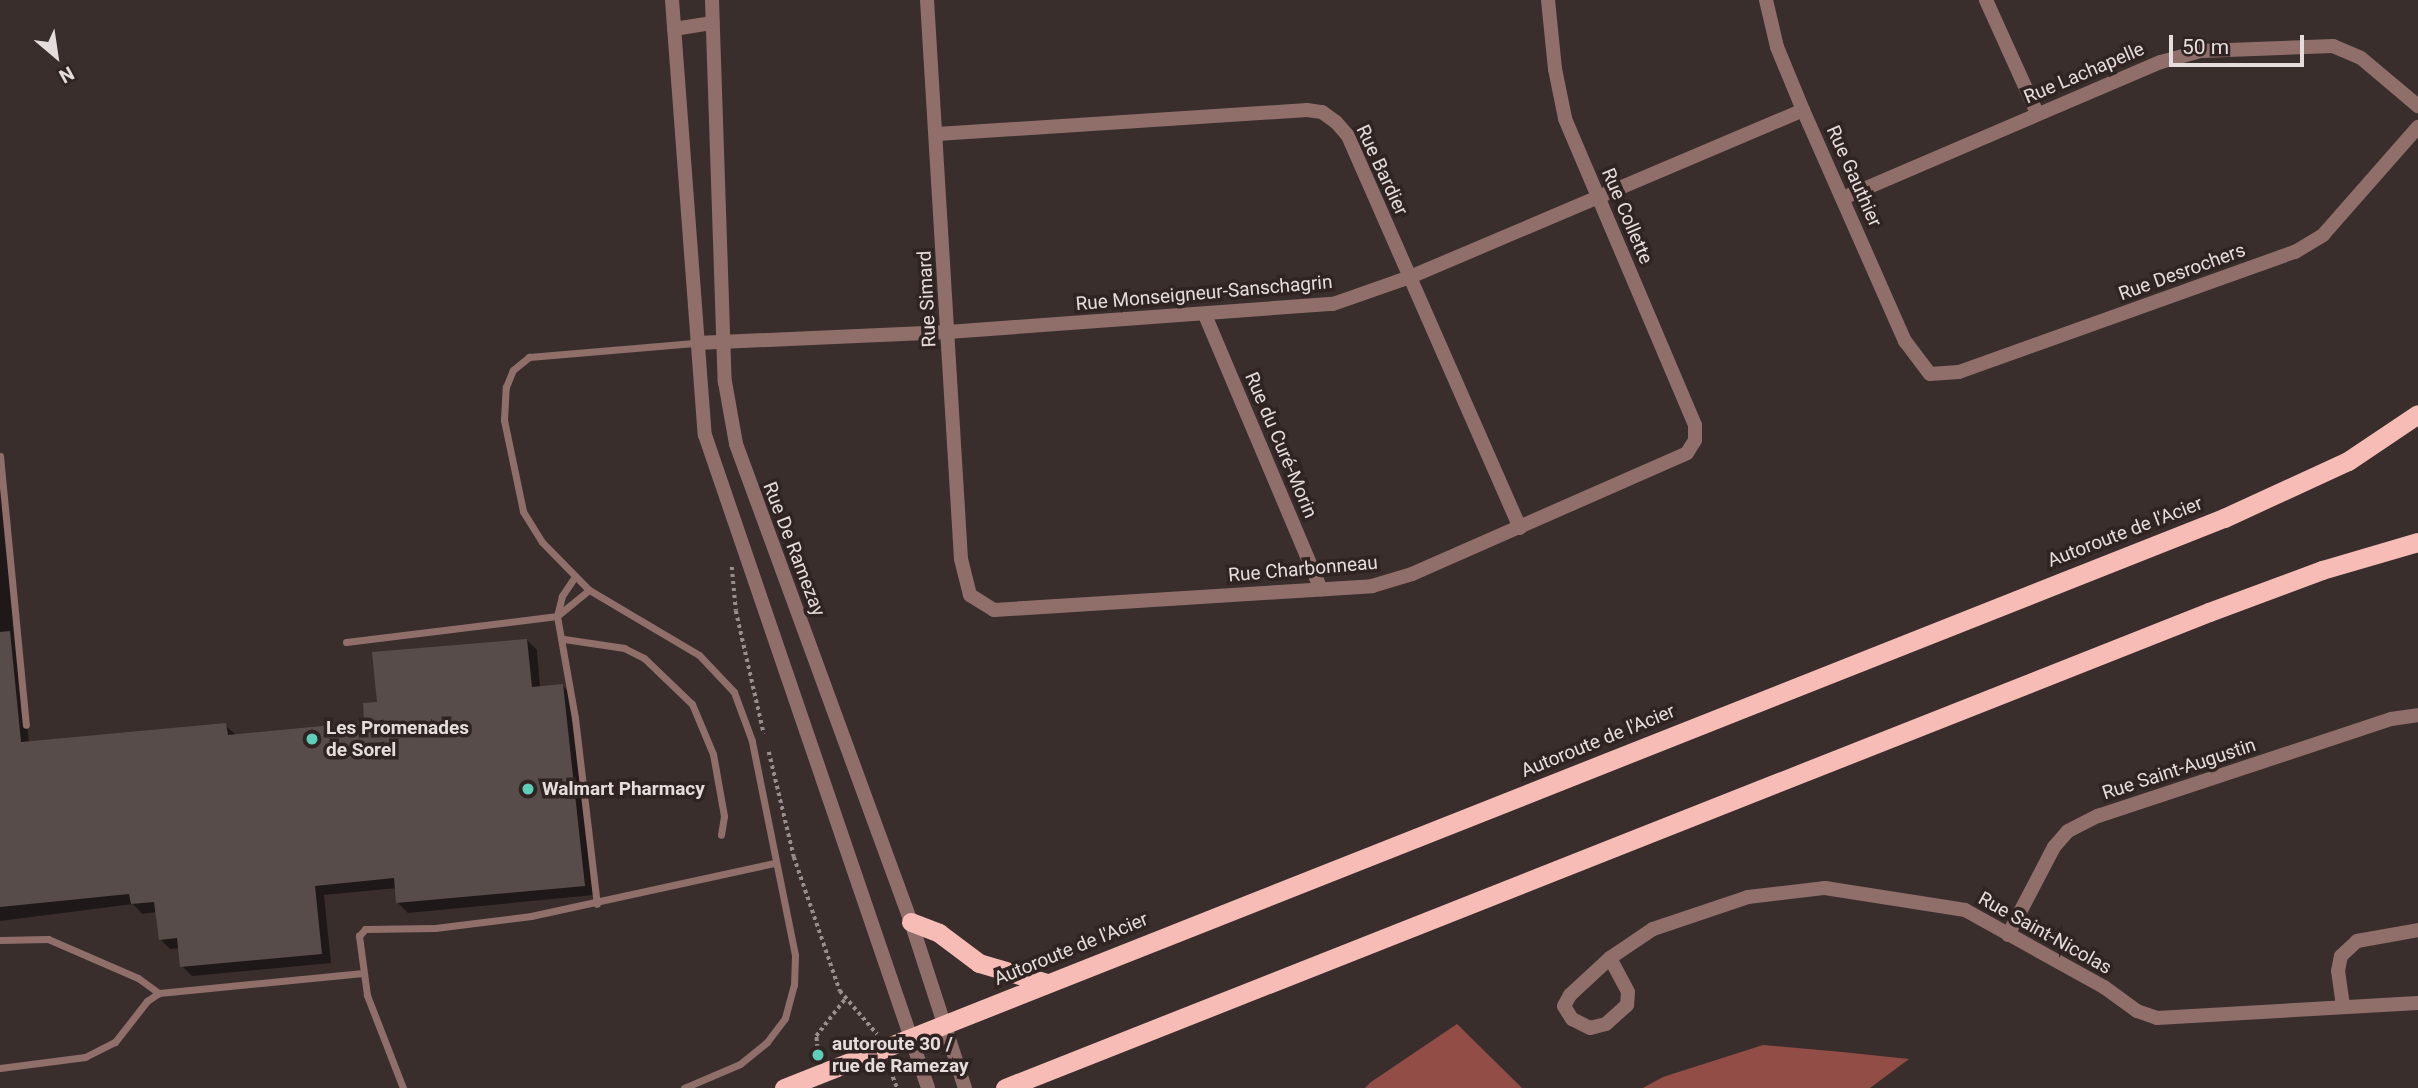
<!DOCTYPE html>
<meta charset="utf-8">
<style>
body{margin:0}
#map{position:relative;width:2418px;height:1088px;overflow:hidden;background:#3a2e2d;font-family:Roboto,sans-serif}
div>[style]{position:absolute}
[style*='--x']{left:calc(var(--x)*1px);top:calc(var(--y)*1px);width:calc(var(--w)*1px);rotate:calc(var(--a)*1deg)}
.forest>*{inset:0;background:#924d46}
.shadow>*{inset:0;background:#0007}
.building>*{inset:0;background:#584c4a}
.path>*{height:3.5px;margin-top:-1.75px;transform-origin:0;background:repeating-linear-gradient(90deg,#978e8d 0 3.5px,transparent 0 7px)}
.service>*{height:7px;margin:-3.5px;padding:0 3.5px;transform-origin:3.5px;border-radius:3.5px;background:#906f6b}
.minor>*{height:14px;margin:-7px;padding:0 7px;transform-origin:7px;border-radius:7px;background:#906f6b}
.tertiary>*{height:14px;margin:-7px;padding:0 7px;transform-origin:7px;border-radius:7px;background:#906f6b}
.trunk>*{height:19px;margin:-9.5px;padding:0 9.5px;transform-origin:9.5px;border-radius:9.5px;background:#f7bcb5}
.dots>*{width:19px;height:19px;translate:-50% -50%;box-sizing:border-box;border:4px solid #302423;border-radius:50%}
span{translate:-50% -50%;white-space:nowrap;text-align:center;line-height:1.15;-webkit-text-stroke:7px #302423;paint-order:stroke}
.street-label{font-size:19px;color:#e4dddc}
.poi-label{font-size:19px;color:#e4dddc;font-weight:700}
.left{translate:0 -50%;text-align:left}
.north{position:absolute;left:21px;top:21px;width:70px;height:70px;-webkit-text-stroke:5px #302423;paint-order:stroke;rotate:151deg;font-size:19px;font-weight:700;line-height:28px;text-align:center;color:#e4dddc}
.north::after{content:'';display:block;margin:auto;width:24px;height:32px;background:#e4dddc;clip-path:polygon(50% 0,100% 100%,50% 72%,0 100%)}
.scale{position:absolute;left:2169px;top:35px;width:135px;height:32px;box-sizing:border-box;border:4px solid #e4dddc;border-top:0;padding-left:9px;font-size:21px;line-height:24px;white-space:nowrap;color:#e4dddc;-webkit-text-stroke:5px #302423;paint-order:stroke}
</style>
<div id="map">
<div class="forest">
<i style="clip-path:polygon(1457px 1024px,1522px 1088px,1365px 1088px,1371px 1082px)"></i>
<i style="clip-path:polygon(1763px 1045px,1842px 1052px,1909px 1059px,1870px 1088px,1643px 1088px,1663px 1077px)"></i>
</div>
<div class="shadow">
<i style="clip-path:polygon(0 458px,29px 743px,225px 725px,236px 735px,366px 723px,379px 704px,527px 640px,537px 650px,540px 688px,562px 685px,572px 695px,594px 895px,408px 913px,398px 903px,397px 888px,324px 895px,331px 963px,192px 976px,182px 966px,180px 948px,170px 949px,160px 939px,157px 912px,142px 914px,133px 904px,0 921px)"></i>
</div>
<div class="building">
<i style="clip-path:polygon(10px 631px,21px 742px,226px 723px,228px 735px,364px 722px,363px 703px,377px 702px,372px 652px,527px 639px,532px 687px,563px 684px,585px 886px,396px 903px,394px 878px,315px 886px,322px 954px,180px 967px,177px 938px,159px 940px,154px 902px,131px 904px,129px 894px,0 907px,0 632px)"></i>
</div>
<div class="path">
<i style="--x:732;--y:567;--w:44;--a:84.8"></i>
<i style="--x:736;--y:611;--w:126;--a:77.2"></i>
<i style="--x:769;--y:752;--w:108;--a:76.6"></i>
<i style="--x:794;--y:857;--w:142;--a:71.1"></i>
<i style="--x:840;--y:991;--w:57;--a:49.3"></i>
<i style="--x:818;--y:1055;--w:19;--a:-96"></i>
<i style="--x:816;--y:1036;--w:47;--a:-51.9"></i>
<i style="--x:888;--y:1064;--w:26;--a:69"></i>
</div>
<div class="service">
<i style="--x:0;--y:456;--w:270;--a:84.5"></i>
<i style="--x:574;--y:578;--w:22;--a:124"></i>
<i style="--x:562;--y:596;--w:21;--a:104"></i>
<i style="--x:557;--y:616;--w:104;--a:80"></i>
<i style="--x:575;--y:718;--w:187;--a:83.3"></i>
<i style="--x:564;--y:639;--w:61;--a:8.5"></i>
<i style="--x:624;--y:648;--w:22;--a:27"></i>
<i style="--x:644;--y:658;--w:66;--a:43.8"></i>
<i style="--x:692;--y:704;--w:54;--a:67.2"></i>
<i style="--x:713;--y:754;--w:63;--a:79.9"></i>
<i style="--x:724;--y:816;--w:19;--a:99"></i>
<i style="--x:346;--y:642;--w:213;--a:-7"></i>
<i style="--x:557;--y:616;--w:41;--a:-39.1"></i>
<i style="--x:0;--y:940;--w:48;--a:-1.2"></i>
<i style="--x:48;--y:939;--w:98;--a:23.4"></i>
<i style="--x:138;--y:978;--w:26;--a:36"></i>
<i style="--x:0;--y:1068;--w:86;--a:-7.4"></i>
<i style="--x:85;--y:1057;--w:34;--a:-27"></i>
<i style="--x:115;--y:1042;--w:52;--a:-52"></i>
<i style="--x:147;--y:1001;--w:14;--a:-34"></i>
<i style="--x:159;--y:993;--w:205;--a:-5.6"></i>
<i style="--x:403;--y:1088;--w:100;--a:-111.2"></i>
<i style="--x:367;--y:995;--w:60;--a:-97.7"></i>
<i style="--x:359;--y:936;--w:9;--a:-49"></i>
<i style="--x:365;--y:929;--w:70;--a:-0.8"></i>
<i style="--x:435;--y:928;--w:97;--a:-7.1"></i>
<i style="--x:531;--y:916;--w:249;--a:-12.3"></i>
<i style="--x:684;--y:1088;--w:61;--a:-23.2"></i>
<i style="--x:740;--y:1064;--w:35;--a:-39"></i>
<i style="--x:767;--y:1042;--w:30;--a:-53"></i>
<i style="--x:785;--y:1018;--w:34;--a:-75"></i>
<i style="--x:794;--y:985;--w:30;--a:-88"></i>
<i style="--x:795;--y:955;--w:218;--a:-101.4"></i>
<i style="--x:752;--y:741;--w:52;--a:-110.2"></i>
<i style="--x:734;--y:692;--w:51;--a:-133.4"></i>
<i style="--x:699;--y:655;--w:128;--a:-149.4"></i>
<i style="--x:589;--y:590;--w:67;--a:-134.4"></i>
<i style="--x:542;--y:542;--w:36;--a:-122"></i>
<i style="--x:523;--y:511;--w:93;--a:-101.8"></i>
<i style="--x:504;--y:420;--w:33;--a:-87"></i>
<i style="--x:506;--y:387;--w:18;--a:-68"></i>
<i style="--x:513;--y:370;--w:21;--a:-39"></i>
<i style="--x:529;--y:357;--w:169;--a:-4.8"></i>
</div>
<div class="minor">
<i style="--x:927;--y:0;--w:560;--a:86.52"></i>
<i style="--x:961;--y:559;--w:37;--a:76"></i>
<i style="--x:970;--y:595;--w:28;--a:32"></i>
<i style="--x:994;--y:610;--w:379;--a:-3.6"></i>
<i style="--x:1372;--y:586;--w:42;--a:-16.7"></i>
<i style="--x:1412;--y:574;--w:300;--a:-23.7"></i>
<i style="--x:1687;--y:453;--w:15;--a:-58"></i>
<i style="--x:1695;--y:440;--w:15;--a:-90"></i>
<i style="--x:1695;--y:425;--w:333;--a:-113"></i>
<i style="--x:1565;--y:118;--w:50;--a:-101.5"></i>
<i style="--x:1555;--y:69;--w:69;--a:-95.8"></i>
<i style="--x:1766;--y:0;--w:48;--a:76.8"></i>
<i style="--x:1777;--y:47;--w:68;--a:67.6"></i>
<i style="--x:1803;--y:110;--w:253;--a:66.2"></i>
<i style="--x:1905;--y:341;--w:41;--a:52.9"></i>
<i style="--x:1930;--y:374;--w:29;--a:-4"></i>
<i style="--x:1959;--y:372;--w:357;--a:-19.7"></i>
<i style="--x:2295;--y:252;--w:33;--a:-31"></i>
<i style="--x:2323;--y:235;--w:144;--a:-48.7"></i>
<i style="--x:1986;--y:0;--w:124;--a:65.7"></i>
<i style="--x:937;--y:134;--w:371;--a:-3.7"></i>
<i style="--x:1307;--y:110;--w:15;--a:8"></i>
<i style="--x:1322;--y:112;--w:17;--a:36"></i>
<i style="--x:1336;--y:122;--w:18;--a:49"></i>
<i style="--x:1348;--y:136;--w:428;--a:66.3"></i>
<i style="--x:1843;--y:198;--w:346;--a:-23.2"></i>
<i style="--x:2161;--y:62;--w:41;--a:-15.4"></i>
<i style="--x:2201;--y:51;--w:132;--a:-2.2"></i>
<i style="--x:2333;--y:46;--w:30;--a:23"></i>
<i style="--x:2361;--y:58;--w:75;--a:40.1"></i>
<i style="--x:1205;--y:315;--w:298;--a:67.1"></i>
<i style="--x:697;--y:343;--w:251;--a:-2.5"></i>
<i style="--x:948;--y:332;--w:386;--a:-4.2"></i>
<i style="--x:1333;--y:304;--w:82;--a:-19.3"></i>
<i style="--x:1410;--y:277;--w:427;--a:-23"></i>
<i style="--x:2008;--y:935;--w:99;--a:-62.4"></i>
<i style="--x:2054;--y:847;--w:21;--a:-49"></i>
<i style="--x:2068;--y:831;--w:34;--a:-27"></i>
<i style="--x:2098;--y:816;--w:309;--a:-18.3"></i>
<i style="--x:2391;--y:719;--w:27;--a:-8"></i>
<i style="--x:1610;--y:958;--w:38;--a:62"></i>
<i style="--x:1628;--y:992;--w:13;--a:94"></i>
<i style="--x:1627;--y:1005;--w:28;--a:138"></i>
<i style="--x:1606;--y:1024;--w:16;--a:166"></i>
<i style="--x:1590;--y:1028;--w:20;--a:-153"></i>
<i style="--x:1572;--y:1019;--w:15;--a:-122"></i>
<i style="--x:1564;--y:1006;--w:13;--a:-61"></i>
<i style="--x:1570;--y:995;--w:54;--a:-42.8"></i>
<i style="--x:1610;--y:958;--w:52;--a:-34"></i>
<i style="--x:1653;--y:929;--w:100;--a:-18.6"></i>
<i style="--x:1748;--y:897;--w:78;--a:-6.7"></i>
<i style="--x:1825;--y:888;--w:142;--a:8.9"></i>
<i style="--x:1965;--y:910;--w:159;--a:29"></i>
<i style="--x:2104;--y:987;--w:41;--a:36"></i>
<i style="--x:2137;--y:1011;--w:21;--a:19"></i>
<i style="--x:2157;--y:1018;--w:261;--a:-3.3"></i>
<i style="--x:2343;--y:1006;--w:35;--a:-98"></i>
<i style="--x:2338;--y:971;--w:15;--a:-79"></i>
<i style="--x:2341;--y:956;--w:22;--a:-43"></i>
<i style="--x:2357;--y:941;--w:62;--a:-10.2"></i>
</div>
<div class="tertiary">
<i style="--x:672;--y:0;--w:436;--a:85.7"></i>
<i style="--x:705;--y:435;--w:690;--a:71.14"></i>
<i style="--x:712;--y:0;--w:382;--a:88.1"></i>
<i style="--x:725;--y:382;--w:63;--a:79.9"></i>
<i style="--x:736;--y:444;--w:509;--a:69.89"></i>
<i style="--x:911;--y:922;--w:175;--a:72"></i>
<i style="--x:674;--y:29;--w:39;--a:-9"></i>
</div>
<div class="trunk">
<i style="--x:911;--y:922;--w:30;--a:21"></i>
<i style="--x:939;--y:933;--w:50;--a:36.9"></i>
<i style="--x:979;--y:963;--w:71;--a:16.4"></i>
<i style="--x:784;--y:1088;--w:1549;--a:-21.6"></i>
<i style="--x:2224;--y:518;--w:136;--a:-24.7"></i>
<i style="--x:2348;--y:461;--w:84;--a:-33.9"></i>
<i style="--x:1005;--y:1088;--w:1295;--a:-21.57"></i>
<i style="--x:2209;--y:612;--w:121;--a:-20.4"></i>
<i style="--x:2322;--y:570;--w:100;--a:-16.3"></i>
</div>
<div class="dots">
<i style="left:312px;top:739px;background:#5eceb8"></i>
<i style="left:528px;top:789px;background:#5eceb8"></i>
<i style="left:818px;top:1055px;background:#5eceb8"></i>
</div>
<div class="street-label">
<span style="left:2084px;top:73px;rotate:-23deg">Rue Lachapelle</span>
<span style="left:1382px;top:170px;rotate:65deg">Rue Bardier</span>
<span style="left:1854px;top:176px;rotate:66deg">Rue Gauthier</span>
<span style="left:1627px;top:216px;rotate:67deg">Rue Collette</span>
<span style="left:2182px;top:272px;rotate:-20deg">Rue Desrochers</span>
<span style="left:1204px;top:293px;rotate:-5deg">Rue Monseigneur-Sanschagrin</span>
<span style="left:927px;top:299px;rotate:-93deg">Rue Simard</span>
<span style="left:1281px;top:445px;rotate:67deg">Rue du Curé-Morin</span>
<span style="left:2125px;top:532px;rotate:-21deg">Autoroute de l'Acier</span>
<span style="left:794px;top:549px;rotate:69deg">Rue De Ramezay</span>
<span style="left:1303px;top:569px;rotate:-5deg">Rue Charbonneau</span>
<span style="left:1598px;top:741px;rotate:-22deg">Autoroute de l'Acier</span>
<span style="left:2179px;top:769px;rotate:-18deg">Rue Saint-Augustin</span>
<span style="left:2045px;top:933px;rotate:29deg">Rue Saint-Nicolas</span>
<span style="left:1071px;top:949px;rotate:-22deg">Autoroute de l'Acier</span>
</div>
<div class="poi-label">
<span class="left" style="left:326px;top:739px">Les Promenades<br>de Sorel</span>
<span class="left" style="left:542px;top:789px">Walmart Pharmacy</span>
<span class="left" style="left:832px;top:1055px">autoroute 30 /<br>rue de Ramezay</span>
</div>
<div class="north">N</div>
<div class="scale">50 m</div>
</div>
